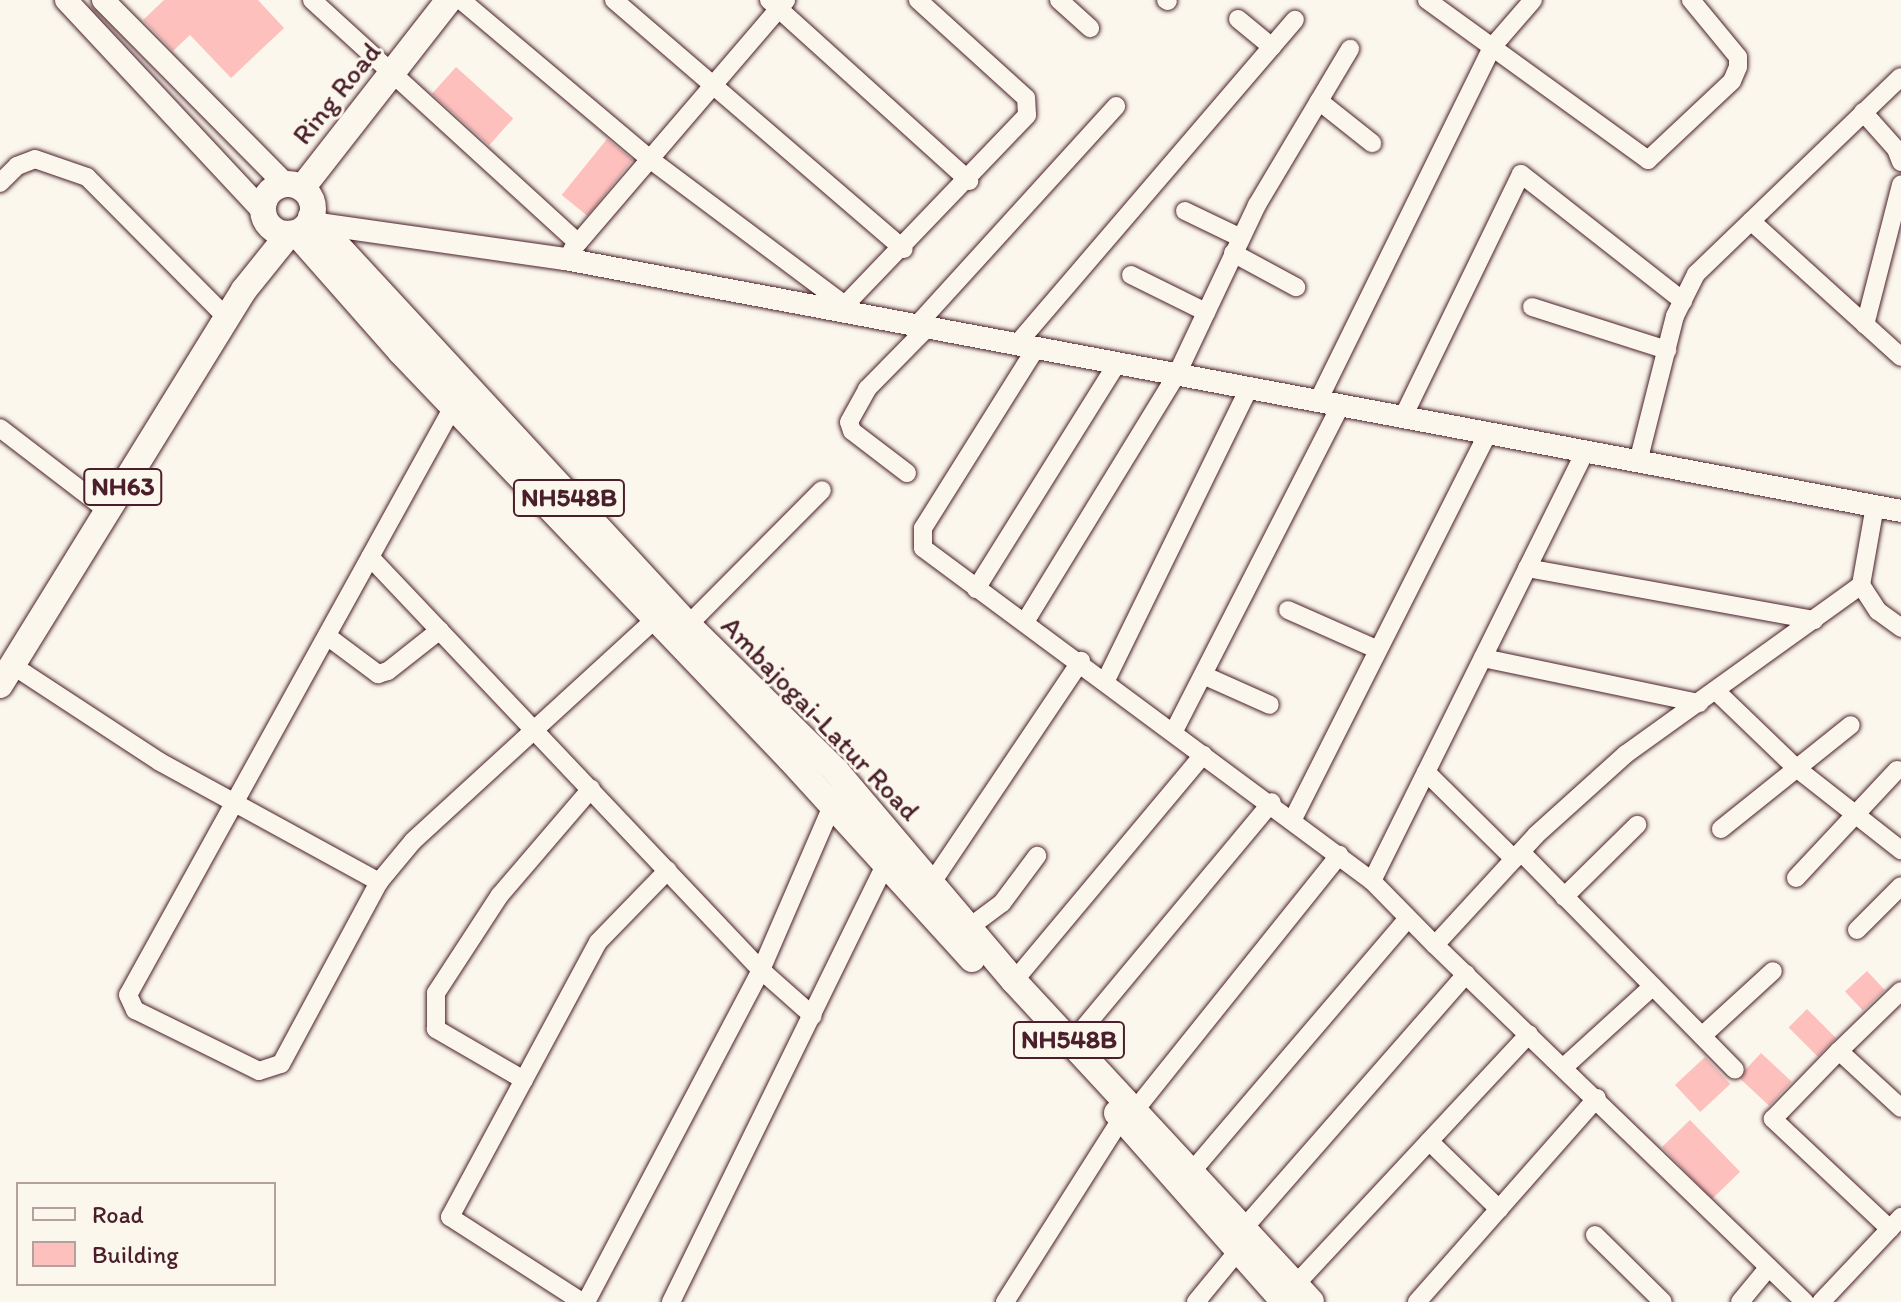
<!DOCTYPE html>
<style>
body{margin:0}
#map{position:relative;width:1901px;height:1302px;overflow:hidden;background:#fbf7ec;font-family:Itim,sans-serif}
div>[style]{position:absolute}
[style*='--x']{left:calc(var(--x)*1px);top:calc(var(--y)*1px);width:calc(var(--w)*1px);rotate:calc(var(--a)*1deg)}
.building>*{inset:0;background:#fdc0bd;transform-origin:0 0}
.roads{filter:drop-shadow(0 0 2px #4a1f2b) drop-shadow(0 0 2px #4a1f2b)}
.minor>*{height:18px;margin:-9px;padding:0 9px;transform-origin:9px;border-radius:9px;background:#fbf7ec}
.major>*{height:22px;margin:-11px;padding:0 11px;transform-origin:11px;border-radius:11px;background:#fbf7ec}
.highway>*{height:26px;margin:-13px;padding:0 13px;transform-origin:13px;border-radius:13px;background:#fbf7ec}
.highway>.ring{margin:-13px;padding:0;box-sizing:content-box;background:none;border:26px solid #fbf7ec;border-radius:50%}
span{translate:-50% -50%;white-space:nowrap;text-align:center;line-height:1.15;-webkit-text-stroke:6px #fbf7ec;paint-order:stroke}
.shield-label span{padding:2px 6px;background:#fbf7ec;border:2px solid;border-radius:6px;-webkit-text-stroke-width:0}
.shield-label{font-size:26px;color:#4a1f2b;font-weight:700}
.street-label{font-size:28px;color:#4a1f2b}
.legend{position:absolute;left:16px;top:1182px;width:260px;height:104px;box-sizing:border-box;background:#fbf7ec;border:2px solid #b4a19f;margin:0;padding:10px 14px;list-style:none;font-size:24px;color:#4a1f2b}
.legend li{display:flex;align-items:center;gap:16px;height:40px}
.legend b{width:40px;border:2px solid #b4a19f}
</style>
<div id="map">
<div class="building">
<i style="clip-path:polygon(164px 0,258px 0,284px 28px,231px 78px,190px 35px,173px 51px,143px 20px)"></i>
<i style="left:456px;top:67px;width:77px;height:36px;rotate:42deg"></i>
<i style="left:607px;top:139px;width:33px;height:72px;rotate:39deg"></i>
<i style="left:1867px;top:971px;width:26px;height:30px;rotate:47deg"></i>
<i style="left:1807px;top:1009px;width:41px;height:26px;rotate:45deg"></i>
<i style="left:1761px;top:1053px;width:42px;height:33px;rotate:43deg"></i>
<i style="left:1705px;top:1057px;width:37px;height:41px;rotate:47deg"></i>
<i style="left:1690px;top:1120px;width:72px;height:39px;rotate:46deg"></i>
</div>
<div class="roads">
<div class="minor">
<i style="--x:312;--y:0;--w:360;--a:42.4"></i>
<i style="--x:461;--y:0;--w:248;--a:40.1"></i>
<i style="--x:651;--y:160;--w:254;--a:36.8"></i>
<i style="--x:614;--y:0;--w:382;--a:40.7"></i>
<i style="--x:769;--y:0;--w:270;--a:42.1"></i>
<i style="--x:1059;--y:0;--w:42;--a:42.1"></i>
<i style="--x:1166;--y:0;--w:2;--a:27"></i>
<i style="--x:1427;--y:0;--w:273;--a:35.9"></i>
<i style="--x:1648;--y:160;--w:115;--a:-43.2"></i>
<i style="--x:1732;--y:81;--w:15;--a:-67"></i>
<i style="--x:1738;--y:67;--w:10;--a:-90"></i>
<i style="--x:1738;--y:57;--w:74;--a:-129.5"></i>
<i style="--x:1238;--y:19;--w:44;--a:39.5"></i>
<i style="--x:1319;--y:101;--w:68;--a:38.4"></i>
<i style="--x:1863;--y:112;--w:50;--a:48.3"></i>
<i style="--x:1896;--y:149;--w:14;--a:69"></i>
<i style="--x:0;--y:183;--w:24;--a:-45"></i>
<i style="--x:17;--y:166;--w:19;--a:-21"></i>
<i style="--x:35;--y:159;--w:55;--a:19.1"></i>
<i style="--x:87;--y:177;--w:200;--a:45.2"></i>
<i style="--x:1185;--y:211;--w:62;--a:25.7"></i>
<i style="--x:1751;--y:221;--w:202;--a:42.2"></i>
<i style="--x:572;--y:250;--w:329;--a:-49.4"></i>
<i style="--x:1233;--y:253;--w:72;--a:28.4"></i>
<i style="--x:1131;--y:275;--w:84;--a:26.3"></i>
<i style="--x:845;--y:305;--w:263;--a:-46.2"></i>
<i style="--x:1027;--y:115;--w:17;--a:-93"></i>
<i style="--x:1026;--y:98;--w:146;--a:-137.8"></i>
<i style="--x:1532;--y:307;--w:142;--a:17.7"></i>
<i style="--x:917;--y:325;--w:296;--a:-47.7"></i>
<i style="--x:1865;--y:325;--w:145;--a:-75.6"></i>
<i style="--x:1017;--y:344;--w:427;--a:-49.4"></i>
<i style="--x:1036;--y:348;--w:213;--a:122.1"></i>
<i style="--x:923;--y:528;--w:20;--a:90"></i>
<i style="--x:923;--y:548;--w:559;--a:36.56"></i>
<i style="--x:1372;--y:881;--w:480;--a:-63.6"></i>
<i style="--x:459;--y:396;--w:684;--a:118.92"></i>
<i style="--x:128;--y:995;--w:17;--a:65"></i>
<i style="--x:135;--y:1010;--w:138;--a:26.2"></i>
<i style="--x:259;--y:1071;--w:23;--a:-18"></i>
<i style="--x:281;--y:1064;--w:207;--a:-61.7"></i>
<i style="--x:379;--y:882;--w:53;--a:-50.3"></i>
<i style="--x:413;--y:841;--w:327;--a:-42.5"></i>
<i style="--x:1318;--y:401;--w:396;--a:-63.8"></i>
<i style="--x:1493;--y:46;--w:61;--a:-49"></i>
<i style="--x:1403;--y:417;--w:270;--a:-64.1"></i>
<i style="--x:1521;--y:174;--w:206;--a:38.1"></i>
<i style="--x:0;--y:428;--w:136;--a:37.5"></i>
<i style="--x:1638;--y:462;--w:151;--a:-75.8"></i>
<i style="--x:1675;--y:316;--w:47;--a:-63.4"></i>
<i style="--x:1696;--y:274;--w:284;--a:-43.9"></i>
<i style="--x:907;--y:473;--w:69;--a:-142.6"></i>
<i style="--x:852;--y:431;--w:9;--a:-108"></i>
<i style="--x:849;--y:422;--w:38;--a:-61"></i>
<i style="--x:867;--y:389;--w:87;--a:-45.5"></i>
<i style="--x:370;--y:557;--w:569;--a:46.57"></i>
<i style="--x:761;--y:970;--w:69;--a:41.5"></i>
<i style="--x:1527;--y:568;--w:292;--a:10.3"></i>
<i style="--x:1861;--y:585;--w:31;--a:57"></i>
<i style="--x:1878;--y:611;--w:29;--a:36"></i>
<i style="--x:976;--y:589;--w:266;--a:-58"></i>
<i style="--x:1288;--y:610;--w:96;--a:23.9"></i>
<i style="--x:1025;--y:622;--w:291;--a:-58.5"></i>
<i style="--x:1177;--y:374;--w:187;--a:-64.7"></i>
<i style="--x:1257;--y:205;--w:182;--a:-59.2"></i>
<i style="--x:688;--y:625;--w:190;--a:-45.2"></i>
<i style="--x:327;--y:636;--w:64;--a:36.7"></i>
<i style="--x:378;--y:674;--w:10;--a:-17"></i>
<i style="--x:388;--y:671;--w:66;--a:-38.3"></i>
<i style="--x:1483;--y:658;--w:221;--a:11.8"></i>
<i style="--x:12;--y:665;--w:177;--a:33.2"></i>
<i style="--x:160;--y:762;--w:250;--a:28.7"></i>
<i style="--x:1203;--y:675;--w:73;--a:24.1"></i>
<i style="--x:1106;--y:680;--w:325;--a:-63.9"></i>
<i style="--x:1716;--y:691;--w:110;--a:43.9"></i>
<i style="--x:1795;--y:767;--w:135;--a:38.1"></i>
<i style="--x:1174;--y:731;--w:366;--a:-62.9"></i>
<i style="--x:1426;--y:772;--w:124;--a:44.7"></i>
<i style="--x:1293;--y:819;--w:432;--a:-63.2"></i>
<i style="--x:1721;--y:829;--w:166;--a:-38.7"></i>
<i style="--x:1521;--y:852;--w:305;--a:45.5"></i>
<i style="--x:1796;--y:878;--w:148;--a:-46.9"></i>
<i style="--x:1372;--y:881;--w:90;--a:45.5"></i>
<i style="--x:1435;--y:945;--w:149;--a:-47.4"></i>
<i style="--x:1536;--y:835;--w:121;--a:-42"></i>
<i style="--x:1626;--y:754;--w:289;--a:-35.7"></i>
<i style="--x:1861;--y:585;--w:80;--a:-80"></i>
<i style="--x:931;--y:884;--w:269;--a:-56.1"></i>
<i style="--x:1564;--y:897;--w:103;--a:-44.6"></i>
<i style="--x:967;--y:929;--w:44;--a:-36.6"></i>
<i style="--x:1002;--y:903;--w:59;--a:-53.3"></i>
<i style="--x:1857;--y:930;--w:62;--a:-45"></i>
<i style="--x:1435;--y:945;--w:514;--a:43.98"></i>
<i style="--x:1014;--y:981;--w:295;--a:-50.1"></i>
<i style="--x:1702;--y:1036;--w:96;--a:-42.5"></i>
<i style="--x:1072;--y:1042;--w:312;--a:-50.2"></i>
<i style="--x:1839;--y:1051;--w:86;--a:-44.1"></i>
<i style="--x:1564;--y:1067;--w:120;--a:-42.3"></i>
<i style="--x:524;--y:1080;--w:102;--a:-149.9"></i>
<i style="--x:436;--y:1029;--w:36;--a:-90"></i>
<i style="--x:436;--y:993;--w:117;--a:-56.9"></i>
<i style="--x:500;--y:895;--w:140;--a:-49.4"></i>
<i style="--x:1135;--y:1110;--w:327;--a:-51.3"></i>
<i style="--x:1429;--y:1141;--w:98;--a:44.2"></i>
<i style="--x:1193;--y:1170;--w:331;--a:-49.5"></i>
<i style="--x:1243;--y:1229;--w:339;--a:-48.8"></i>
<i style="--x:1890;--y:1229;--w:161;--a:-136.8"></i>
<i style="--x:1773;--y:1119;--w:95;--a:-45.9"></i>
<i style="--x:1839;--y:1051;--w:84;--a:42.6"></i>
<i style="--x:1595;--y:1235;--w:95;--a:44.6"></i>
<i style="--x:1295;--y:1285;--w:343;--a:-47"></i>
<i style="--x:582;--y:1302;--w:157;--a:-147.2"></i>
<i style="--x:450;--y:1217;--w:312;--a:-61.7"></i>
<i style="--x:598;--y:942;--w:100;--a:-45.8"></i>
<i style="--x:586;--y:1302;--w:375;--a:-62.2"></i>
<i style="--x:761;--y:970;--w:179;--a:-66.6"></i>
<i style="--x:832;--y:806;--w:10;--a:-37"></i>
<i style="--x:671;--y:1302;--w:486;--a:-63.9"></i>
<i style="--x:1005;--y:1302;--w:217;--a:-57.6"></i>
<i style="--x:1196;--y:1302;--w:65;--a:-50.6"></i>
<i style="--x:1417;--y:1302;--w:272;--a:-48.6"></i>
<i style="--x:1740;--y:1302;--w:45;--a:-50.4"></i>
<i style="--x:1821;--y:1302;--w:117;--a:-46.7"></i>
</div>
<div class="major">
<i style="--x:66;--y:0;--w:289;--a:47"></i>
<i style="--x:103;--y:0;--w:259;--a:45.3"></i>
<i style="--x:319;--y:224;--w:248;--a:8.1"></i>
<i style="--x:565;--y:259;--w:1360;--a:10.68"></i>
</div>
<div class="highway">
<i class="ring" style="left:263px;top:184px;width:24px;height:24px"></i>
<i style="--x:302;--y:188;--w:239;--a:-52"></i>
<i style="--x:311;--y:217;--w:556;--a:47.26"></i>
<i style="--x:688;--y:625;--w:208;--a:44.6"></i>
<i style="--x:836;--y:771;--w:275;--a:49.7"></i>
<i style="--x:1014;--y:981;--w:437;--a:47.2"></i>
<i style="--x:296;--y:233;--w:159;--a:48.6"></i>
<i style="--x:401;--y:352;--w:564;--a:46.29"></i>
<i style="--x:791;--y:760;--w:269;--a:47.7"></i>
<i style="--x:0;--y:685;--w:464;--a:-58.3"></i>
<i style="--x:244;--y:290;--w:72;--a:-51.2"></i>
<i style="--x:1117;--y:1113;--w:252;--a:48.5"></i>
</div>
</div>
<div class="shield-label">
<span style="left:123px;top:487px">NH63</span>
<span style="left:569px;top:498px">NH548B</span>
<span style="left:1069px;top:1040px">NH548B</span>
</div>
<div class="street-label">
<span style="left:336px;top:93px;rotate:-51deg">Ring Road</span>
<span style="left:821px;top:718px;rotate:46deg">Ambajogai-Latur Road</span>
</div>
<ul class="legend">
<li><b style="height:10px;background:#fbf7ec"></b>Road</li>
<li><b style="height:22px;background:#fdc0bd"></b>Building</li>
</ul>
</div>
